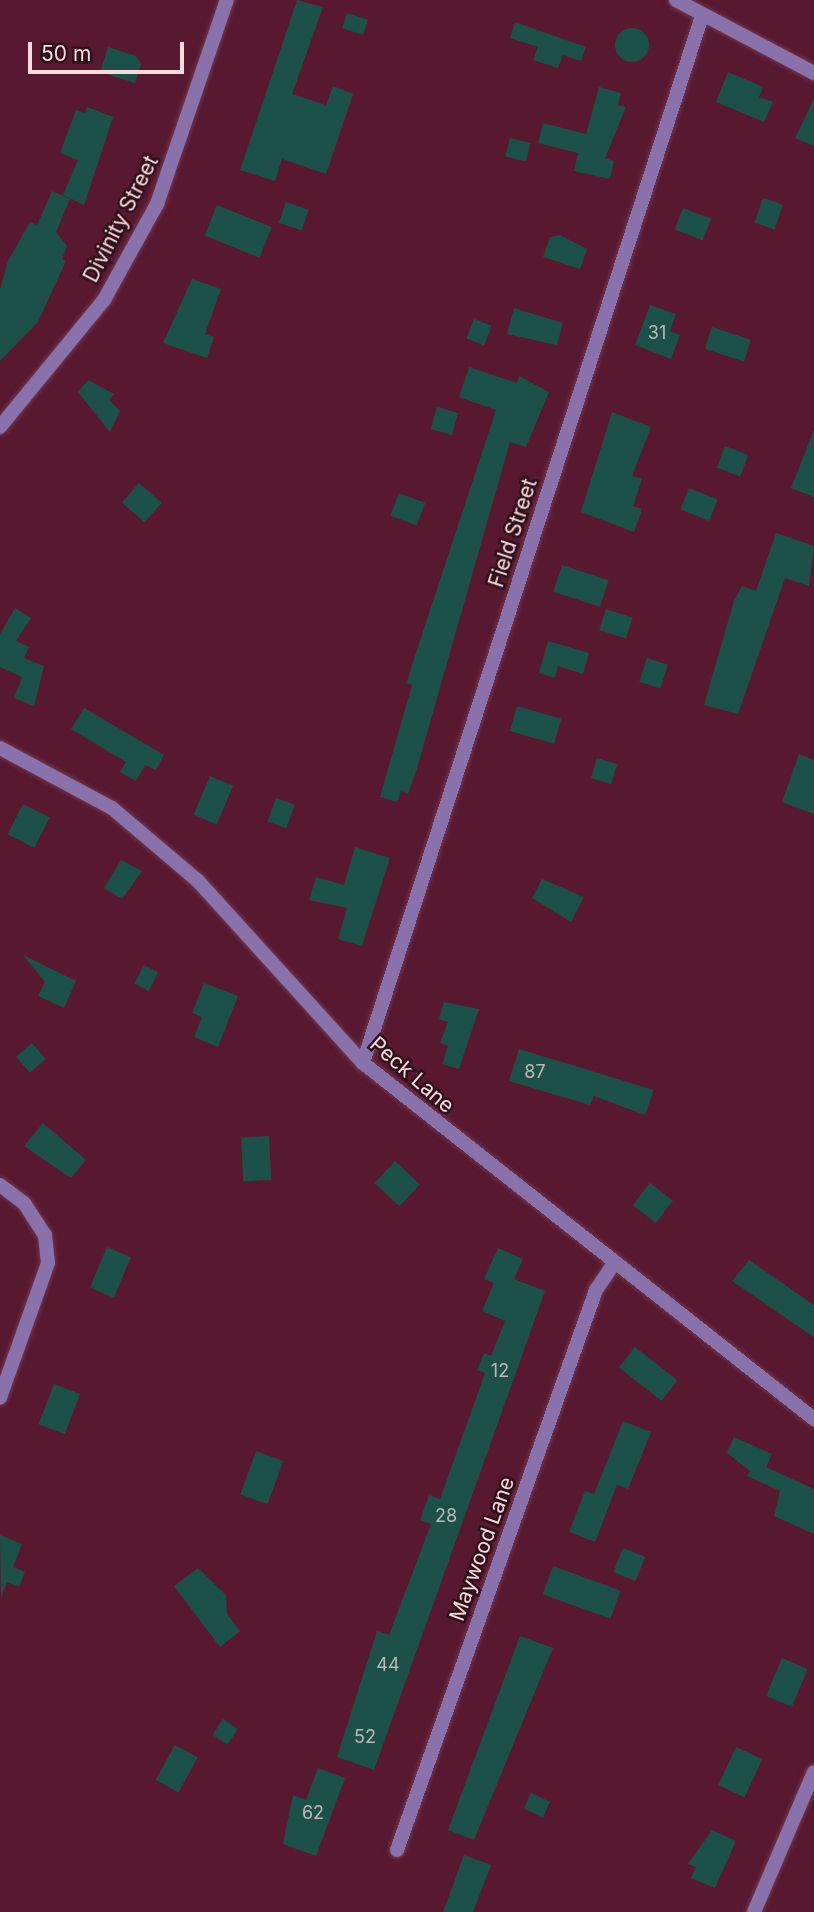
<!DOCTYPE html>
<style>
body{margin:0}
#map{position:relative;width:814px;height:1912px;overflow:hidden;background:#581830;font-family:Inter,sans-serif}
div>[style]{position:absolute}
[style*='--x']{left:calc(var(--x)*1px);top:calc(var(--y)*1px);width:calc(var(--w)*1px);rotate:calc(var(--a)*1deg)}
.building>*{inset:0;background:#1c5149;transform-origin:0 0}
.round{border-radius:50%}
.roads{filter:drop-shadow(0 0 2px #72374c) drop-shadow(0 0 2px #72374c)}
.minor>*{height:14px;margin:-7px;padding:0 7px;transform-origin:7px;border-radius:7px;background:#8972ac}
span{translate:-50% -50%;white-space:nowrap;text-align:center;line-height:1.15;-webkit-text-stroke:5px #2d1019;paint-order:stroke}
.number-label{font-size:18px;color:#c2b6ba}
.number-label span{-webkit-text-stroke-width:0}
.street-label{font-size:21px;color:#fad8e0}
.scale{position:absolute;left:28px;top:42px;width:156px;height:32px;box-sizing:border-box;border:4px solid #fad8e0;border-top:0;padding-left:9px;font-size:21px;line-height:24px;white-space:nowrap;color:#fad8e0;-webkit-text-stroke:5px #2d1019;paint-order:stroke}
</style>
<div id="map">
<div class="building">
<i style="clip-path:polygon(297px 0,323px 7px,292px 94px,326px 105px,333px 86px,353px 94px,326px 174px,282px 159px,275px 181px,240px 170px)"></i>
<i style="left:347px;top:13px;width:22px;height:16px;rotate:18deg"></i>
<i style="clip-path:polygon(515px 22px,586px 47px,581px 61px,563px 55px,558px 68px,533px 60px,538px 47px,510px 38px)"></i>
<i class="round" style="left:615px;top:28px;width:34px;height:34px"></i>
<i style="clip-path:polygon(108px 47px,136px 56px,141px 64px,135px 83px,100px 72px)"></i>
<i style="clip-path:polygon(728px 72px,763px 87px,759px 97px,773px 102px,764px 122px,716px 102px)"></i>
<i style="clip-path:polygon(599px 87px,621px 93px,618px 105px,626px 107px,605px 158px,614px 161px,610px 179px,574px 171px,578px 153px,538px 143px,543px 123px,586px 134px)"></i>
<i style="clip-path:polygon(814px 99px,814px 146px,795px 138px)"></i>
<i style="clip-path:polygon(87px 107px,113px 117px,84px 205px,63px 195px,78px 160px,60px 153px,76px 110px,85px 113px)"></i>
<i style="left:510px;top:138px;width:21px;height:19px;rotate:14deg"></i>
<i style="clip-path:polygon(52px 191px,70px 199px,56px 232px,67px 246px,62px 259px,66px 261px,38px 322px,0 361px,0 289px,8px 261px,30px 222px,37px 225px)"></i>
<i style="left:763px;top:198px;width:21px;height:26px;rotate:19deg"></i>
<i style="left:286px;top:202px;width:24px;height:22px;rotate:19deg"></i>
<i style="left:217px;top:205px;width:59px;height:33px;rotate:22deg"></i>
<i style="left:683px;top:208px;width:30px;height:23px;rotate:21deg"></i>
<i style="clip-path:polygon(560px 235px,587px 249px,580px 269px,543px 257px,550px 237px)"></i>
<i style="clip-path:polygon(192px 279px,221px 289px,205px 334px,214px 337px,207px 358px,163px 343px)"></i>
<i style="clip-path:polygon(650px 305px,676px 314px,670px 331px,680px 335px,671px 359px,635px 345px)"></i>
<i style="clip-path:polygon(514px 308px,563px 323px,557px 345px,507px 334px)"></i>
<i style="left:474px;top:319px;width:19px;height:21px;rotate:21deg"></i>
<i style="left:712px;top:327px;width:41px;height:23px;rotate:18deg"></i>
<i style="clip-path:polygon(469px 367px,517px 383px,519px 376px,549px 392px,526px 447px,510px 442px,418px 765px,408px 794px,401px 791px,397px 802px,380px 797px,412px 685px,407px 683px,411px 668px,496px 410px,459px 397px)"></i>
<i style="clip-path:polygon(88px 380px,114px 394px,109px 400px,120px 411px,110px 432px,78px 392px)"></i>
<i style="left:437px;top:407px;width:22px;height:23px;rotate:16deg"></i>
<i style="clip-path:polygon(612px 412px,651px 427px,632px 476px,642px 479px,633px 506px,642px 509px,634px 532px,581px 512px)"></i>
<i style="clip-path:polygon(814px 430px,814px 497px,791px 488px)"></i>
<i style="left:725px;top:446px;width:25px;height:23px;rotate:21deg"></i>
<i style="left:139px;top:483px;width:30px;height:26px;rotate:41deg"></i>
<i style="left:689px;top:488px;width:31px;height:23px;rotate:22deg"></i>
<i style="left:399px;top:493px;width:28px;height:24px;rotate:21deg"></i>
<i style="clip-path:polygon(776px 533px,814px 546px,809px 586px,785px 578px,738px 714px,704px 705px,734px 601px,742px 586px,756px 591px)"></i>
<i style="left:562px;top:565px;width:49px;height:28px;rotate:18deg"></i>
<i style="clip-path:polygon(15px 608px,31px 618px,16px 641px,29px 647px,24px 658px,44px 666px,34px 706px,14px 698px,22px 677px,0 667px,0 634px)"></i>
<i style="left:606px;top:609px;width:28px;height:22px;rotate:18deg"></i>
<i style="clip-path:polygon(548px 641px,589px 653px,583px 674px,558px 666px,555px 678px,539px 673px)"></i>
<i style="left:647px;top:658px;width:22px;height:25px;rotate:18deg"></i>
<i style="left:517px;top:706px;width:46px;height:26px;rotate:16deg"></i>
<i style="clip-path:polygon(84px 708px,164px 755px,156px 770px,145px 765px,136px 781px,120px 772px,126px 762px,71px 729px)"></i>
<i style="clip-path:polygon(799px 754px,814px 760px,814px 814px,782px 802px)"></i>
<i style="left:597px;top:758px;width:21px;height:21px;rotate:17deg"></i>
<i style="left:210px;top:776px;width:25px;height:42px;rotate:23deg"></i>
<i style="left:276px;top:798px;width:20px;height:25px;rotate:20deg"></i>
<i style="left:23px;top:804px;width:30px;height:34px;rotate:27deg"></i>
<i style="clip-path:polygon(355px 847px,390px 858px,362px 946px,338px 939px,347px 908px,309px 900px,316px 877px,344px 885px)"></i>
<i style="clip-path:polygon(121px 860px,142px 871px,122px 899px,104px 888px)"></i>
<i style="clip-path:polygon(542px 879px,584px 897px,571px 922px,532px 898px)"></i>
<i style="clip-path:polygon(23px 955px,76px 981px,64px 1008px,38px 996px,45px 982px)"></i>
<i style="left:144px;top:965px;width:16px;height:21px;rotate:27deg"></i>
<i style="clip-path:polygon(204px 983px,238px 996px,218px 1047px,194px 1037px,202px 1017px,192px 1013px)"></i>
<i style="clip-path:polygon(444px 1002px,479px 1009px,459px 1069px,442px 1064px,448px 1046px,440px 1043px,448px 1022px,439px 1019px)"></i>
<i style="left:32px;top:1043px;width:21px;height:21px;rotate:49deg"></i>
<i style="clip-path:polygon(519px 1049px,654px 1090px,645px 1115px,594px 1096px,590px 1105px,509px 1081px)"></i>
<i style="clip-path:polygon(43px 1123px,86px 1160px,71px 1178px,24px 1146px)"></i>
<i style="left:269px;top:1136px;width:44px;height:28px;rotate:87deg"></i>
<i style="left:395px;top:1161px;width:34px;height:30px;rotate:43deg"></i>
<i style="left:650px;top:1183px;width:29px;height:28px;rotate:38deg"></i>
<i style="left:107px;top:1247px;width:26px;height:44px;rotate:23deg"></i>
<i style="clip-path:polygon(498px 1248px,523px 1259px,514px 1279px,545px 1291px,374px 1770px,337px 1757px,377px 1631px,389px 1635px,431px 1524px,420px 1520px,429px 1495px,440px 1499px,485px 1373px,477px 1370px,484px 1353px,491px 1356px,505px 1321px,482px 1311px,494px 1283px,484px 1279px)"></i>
<i style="clip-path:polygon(749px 1260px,814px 1305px,814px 1337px,732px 1281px)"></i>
<i style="left:635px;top:1347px;width:54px;height:26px;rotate:38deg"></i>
<i style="left:54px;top:1384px;width:28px;height:43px;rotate:21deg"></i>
<i style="clip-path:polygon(623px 1421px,651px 1432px,628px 1489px,617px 1485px,595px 1542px,569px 1532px,585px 1491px,594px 1494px)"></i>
<i style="clip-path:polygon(734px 1437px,772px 1454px,766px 1467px,814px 1489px,814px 1534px,774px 1516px,780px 1491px,747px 1476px,750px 1471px,727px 1453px)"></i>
<i style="left:256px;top:1451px;width:29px;height:46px;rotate:20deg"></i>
<i style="clip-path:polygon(0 1535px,22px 1544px,13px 1567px,25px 1572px,19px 1587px,7px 1582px,1px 1598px)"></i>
<i style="left:623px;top:1548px;width:24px;height:26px;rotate:22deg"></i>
<i style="left:553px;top:1566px;width:72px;height:30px;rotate:20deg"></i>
<i style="clip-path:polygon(198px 1568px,226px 1595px,227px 1614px,240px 1631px,220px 1647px,174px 1586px)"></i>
<i style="clip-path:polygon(520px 1636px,553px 1648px,474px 1840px,448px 1830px)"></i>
<i style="left:782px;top:1658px;width:28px;height:41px;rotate:23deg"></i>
<i style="left:223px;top:1719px;width:18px;height:19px;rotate:34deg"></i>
<i style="left:175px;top:1745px;width:26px;height:40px;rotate:29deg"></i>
<i style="left:736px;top:1747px;width:29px;height:42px;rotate:25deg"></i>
<i style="clip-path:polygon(318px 1768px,345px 1778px,316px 1856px,283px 1844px,293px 1795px,306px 1800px)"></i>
<i style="left:531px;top:1793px;width:21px;height:17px;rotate:25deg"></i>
<i style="clip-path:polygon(712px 1830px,736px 1841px,715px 1888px,691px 1878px,696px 1867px,688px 1864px)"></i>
<i style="clip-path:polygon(464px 1855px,491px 1865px,473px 1912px,443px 1912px)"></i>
</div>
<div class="roads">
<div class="minor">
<i style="--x:676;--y:0;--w:156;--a:27.9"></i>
<i style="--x:0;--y:427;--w:164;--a:-50.7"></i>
<i style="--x:104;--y:300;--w:110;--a:-61.1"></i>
<i style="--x:157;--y:204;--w:216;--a:-71.1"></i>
<i style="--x:0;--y:748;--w:127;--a:28.2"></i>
<i style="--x:112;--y:808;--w:113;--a:40.3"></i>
<i style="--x:198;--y:881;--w:246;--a:47.8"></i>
<i style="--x:363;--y:1063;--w:575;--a:38.29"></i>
<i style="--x:363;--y:1063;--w:1101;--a:-72.06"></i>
<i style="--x:0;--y:1185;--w:30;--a:37"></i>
<i style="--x:24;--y:1203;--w:38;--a:57"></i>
<i style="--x:45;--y:1235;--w:28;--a:84"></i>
<i style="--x:48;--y:1263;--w:143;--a:109.6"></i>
<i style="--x:397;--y:1850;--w:594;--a:-70.44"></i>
<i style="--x:596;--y:1290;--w:30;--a:-56"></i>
<i style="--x:754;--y:1912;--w:152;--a:-66.8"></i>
</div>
</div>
<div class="number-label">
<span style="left:657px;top:333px">31</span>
<span style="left:535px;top:1072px">87</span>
<span style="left:500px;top:1371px">12</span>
<span style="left:446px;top:1516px">28</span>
<span style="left:388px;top:1665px">44</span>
<span style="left:365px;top:1737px">52</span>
<span style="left:313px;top:1813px">62</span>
</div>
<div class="street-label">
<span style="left:121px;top:219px;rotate:-63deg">Divinity Street</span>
<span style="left:513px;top:533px;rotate:-72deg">Field Street</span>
<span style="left:412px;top:1075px;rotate:41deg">Peck Lane</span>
<span style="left:482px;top:1549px;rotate:-70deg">Maywood Lane</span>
</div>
<div class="scale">50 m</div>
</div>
